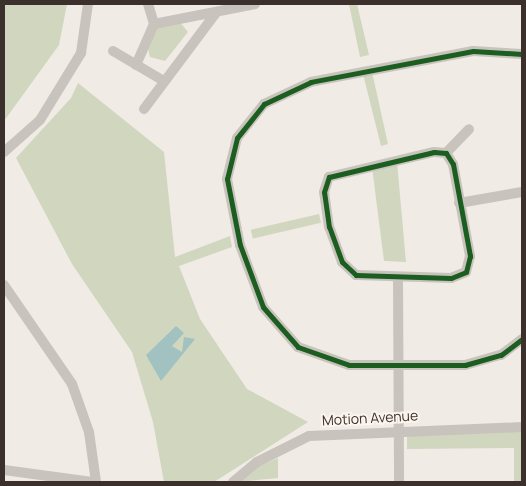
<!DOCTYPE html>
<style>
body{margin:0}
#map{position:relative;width:526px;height:486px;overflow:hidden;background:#f0ebe5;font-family:Manrope,sans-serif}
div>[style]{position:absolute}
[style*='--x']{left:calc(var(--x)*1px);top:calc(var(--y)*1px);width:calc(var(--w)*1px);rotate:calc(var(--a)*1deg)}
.green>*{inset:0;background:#d1d6bf;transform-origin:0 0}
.water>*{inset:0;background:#a1c2c1}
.street>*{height:10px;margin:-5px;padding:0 5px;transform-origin:5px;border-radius:5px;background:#c9c3be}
.cycleway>*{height:5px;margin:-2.5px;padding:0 2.5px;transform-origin:2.5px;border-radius:2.5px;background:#1b5e20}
span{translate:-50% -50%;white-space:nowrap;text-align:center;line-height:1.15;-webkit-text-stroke:4px #fbf5ee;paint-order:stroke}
.street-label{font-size:14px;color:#3b302b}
.frame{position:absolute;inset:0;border:5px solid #3b302b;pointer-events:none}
</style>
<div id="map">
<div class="green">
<i style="clip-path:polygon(4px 4px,67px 4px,59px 45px,4px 121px)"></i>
<i style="clip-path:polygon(349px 4px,357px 4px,369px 55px,360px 57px)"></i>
<i style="clip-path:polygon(179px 21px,188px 32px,165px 61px,150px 57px,148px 49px,157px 27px)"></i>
<i style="clip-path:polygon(372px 72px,388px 144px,381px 146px,363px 74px)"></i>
<i style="clip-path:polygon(78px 83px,164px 152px,175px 257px,230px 236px,232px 247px,179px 266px,200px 319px,247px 389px,308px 422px,214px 482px,164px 482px,153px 422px,132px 352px,72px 264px,16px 158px,71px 98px)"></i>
<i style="clip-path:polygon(397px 162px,406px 262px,384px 261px,372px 167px)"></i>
<i style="left:319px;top:214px;width:9px;height:70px;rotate:77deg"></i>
<i style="clip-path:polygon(522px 431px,522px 482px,514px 482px,514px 448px,407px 449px,407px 432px)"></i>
<i style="clip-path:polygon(278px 458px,278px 478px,237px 482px,256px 467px)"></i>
</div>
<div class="water">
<i style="clip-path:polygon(176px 326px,184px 333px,172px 346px,182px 352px,184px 337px,195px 339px,161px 381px,146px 355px)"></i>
</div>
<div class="street">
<i style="--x:148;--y:4;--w:21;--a:73"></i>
<i style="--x:154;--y:24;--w:103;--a:-11.2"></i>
<i style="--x:113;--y:51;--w:59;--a:30.5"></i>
<i style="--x:522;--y:54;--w:49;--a:-176.5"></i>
<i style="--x:473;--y:51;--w:165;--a:169.2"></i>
<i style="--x:311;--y:82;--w:52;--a:154.9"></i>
<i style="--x:264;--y:104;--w:43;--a:128.5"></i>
<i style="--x:237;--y:138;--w:42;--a:103.7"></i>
<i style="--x:227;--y:179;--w:67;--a:78.9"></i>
<i style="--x:240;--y:245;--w:66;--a:69.6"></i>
<i style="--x:263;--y:307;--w:53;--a:48.8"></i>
<i style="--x:298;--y:347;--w:54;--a:19.4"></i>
<i style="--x:349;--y:365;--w:116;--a:0"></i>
<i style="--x:465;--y:365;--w:37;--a:-16"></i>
<i style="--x:501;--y:355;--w:26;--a:-37"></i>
<i style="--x:136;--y:65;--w:45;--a:-66.3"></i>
<i style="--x:144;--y:109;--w:119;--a:-53.2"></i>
<i style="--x:4;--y:152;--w:48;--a:-41.6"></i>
<i style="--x:40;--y:120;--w:79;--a:-58.5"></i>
<i style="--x:81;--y:53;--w:49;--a:-81.9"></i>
<i style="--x:434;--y:152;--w:12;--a:5"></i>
<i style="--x:446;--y:153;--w:13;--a:58"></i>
<i style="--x:453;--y:164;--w:94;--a:79.5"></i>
<i style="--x:470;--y:256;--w:16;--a:104"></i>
<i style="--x:466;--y:272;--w:16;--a:158"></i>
<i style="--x:451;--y:278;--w:95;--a:-178.2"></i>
<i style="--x:356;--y:275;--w:19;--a:-137"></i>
<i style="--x:342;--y:262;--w:37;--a:-110"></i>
<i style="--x:329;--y:227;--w:35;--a:-98"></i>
<i style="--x:324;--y:192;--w:16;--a:-72"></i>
<i style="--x:329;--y:177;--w:108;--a:-13.4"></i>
<i style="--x:446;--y:153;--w:33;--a:-46"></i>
<i style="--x:459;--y:203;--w:64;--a:-9.9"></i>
<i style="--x:398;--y:279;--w:203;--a:89.7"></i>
<i style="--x:4;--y:285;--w:120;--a:55.5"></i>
<i style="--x:72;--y:384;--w:51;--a:70.5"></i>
<i style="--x:89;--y:432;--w:50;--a:82"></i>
<i style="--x:4;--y:470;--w:89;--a:7.8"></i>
<i style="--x:233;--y:482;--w:31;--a:-40"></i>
<i style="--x:257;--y:462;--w:58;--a:-26.6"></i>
<i style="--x:309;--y:436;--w:213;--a:-2.4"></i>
</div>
<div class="cycleway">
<i style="--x:522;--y:54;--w:49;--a:-176.5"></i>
<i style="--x:473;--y:51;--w:165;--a:169.2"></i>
<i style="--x:311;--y:82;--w:52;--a:154.9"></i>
<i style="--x:264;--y:104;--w:43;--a:128.5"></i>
<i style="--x:237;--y:138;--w:42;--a:103.7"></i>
<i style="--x:227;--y:179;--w:67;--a:78.9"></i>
<i style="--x:240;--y:245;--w:66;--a:69.6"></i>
<i style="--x:263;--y:307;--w:53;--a:48.8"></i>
<i style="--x:298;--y:347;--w:54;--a:19.4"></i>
<i style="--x:349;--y:365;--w:116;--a:0"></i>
<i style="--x:465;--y:365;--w:37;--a:-16"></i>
<i style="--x:501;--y:355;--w:26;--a:-37"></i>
<i style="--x:434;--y:152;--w:12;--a:5"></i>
<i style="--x:446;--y:153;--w:13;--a:58"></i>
<i style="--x:453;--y:164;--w:94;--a:79.5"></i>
<i style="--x:470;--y:256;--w:16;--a:104"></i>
<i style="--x:466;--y:272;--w:16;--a:158"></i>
<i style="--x:451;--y:278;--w:95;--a:-178.2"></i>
<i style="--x:356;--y:275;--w:19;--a:-137"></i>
<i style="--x:342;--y:262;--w:37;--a:-110"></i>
<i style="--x:329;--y:227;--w:35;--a:-98"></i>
<i style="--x:324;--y:192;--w:16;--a:-72"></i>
<i style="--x:329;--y:177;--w:108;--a:-13.4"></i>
</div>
<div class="street-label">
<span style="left:370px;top:418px;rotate:-3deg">Motion Avenue</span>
</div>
<div class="frame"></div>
</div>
